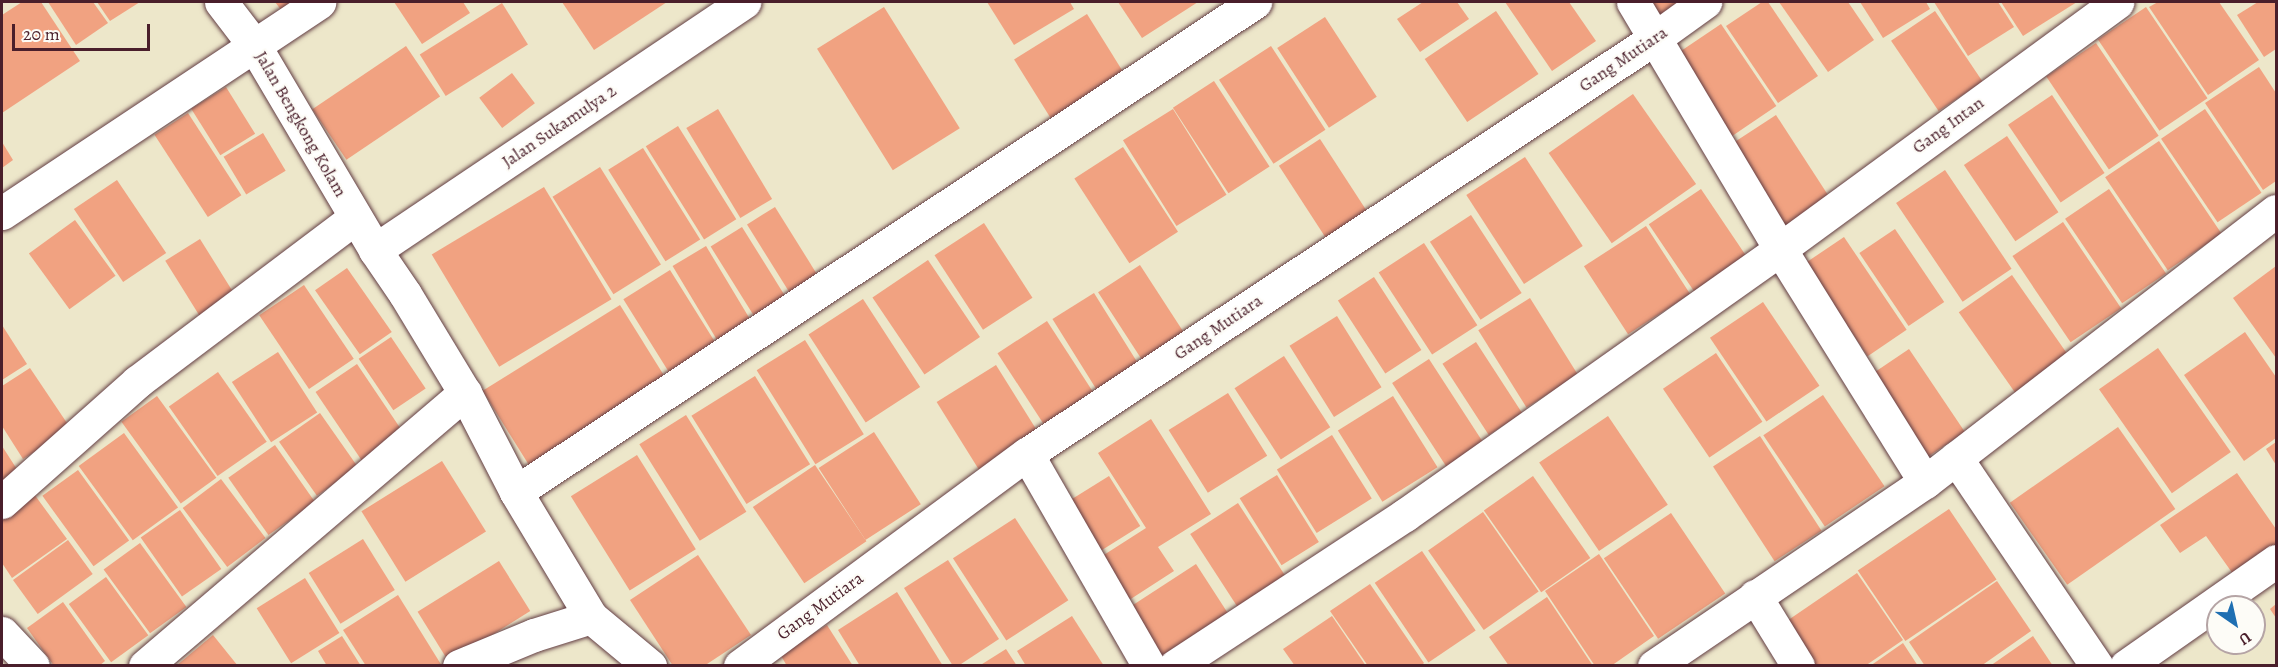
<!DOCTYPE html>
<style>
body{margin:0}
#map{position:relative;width:2278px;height:667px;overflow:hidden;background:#ede7ca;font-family:Alegreya,serif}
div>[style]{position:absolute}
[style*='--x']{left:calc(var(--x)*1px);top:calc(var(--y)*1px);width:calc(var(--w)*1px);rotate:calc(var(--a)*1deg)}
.building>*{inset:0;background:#f1a281;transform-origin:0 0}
.roads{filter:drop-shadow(0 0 2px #623d43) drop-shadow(0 0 2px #623d43)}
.minor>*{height:33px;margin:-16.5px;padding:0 16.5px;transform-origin:16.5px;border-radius:16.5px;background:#fff}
.tertiary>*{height:33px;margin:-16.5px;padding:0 16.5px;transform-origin:16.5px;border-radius:16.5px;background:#fff}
span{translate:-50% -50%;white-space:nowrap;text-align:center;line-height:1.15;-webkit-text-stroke:4.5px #fdfcf7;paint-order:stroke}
.street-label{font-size:18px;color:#4a1f2b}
.frame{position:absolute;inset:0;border:3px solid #4a1f2b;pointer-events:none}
.north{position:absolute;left:2206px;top:595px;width:60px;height:60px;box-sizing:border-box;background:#fdfcf7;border:2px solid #b5a4a5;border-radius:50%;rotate:146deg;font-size:16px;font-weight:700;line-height:24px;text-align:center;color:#4a1f2b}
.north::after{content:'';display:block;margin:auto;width:21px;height:27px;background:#1f6fb2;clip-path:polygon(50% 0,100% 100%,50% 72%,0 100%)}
.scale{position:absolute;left:12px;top:24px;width:138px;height:27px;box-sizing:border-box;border:3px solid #4a1f2b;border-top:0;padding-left:8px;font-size:18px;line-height:21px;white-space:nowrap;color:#4a1f2b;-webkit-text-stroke:4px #fdfcf7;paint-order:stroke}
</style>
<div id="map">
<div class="building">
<i style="clip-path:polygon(22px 2px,41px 2px,80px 61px,2px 113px,2px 15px)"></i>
<i style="clip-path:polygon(48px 2px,93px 2px,108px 23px,76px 45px)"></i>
<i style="clip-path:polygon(97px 2px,140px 2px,110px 21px)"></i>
<i style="clip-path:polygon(275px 2px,305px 2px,285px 15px)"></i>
<i style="clip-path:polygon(394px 2px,463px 2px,470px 13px,422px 44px)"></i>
<i style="clip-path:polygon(562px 2px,667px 2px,594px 50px)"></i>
<i style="clip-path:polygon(987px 2px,1070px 2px,1074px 9px,1014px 45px)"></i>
<i style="clip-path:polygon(1118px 2px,1198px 2px,1142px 38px)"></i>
<i style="clip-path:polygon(1423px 2px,1457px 2px,1469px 19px,1420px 52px,1397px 19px)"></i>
<i style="clip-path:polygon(1505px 2px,1569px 2px,1596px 41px,1552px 71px)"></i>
<i style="clip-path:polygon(1646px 2px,1692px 2px,1661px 23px)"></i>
<i style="clip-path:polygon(1762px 2px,1768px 2px,1818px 76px,1778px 103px,1726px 26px)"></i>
<i style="clip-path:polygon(1779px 2px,1848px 2px,1874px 40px,1828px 72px)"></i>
<i style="clip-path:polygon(1860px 2px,1926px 2px,1930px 9px,1883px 38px)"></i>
<i style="clip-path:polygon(1934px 2px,1998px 2px,2014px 27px,1968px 56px)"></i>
<i style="clip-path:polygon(2001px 2px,2077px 2px,2023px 36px)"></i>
<i style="clip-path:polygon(2158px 2px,2219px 2px,2259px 60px,2208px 95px,2149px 7px)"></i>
<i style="clip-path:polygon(2258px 2px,2276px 2px,2276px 49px,2264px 57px,2237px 15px)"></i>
<i style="left:502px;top:3px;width:49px;height:97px;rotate:58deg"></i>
<i style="left:884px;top:7px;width:143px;height:79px;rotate:58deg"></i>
<i style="left:2146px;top:7px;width:110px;height:58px;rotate:56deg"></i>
<i style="left:1496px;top:11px;width:76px;height:86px;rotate:56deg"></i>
<i style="left:1935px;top:11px;width:85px;height:53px;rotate:56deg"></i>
<i style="left:1087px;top:14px;width:76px;height:86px;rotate:58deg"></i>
<i style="left:1325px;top:17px;width:95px;height:57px;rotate:57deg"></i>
<i style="left:1721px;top:24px;width:99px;height:60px;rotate:56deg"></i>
<i style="left:2096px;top:43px;width:112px;height:60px;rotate:56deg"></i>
<i style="left:406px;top:46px;width:61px;height:113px;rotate:56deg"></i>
<i style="left:1271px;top:46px;width:100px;height:62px;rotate:57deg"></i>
<i style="clip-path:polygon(2259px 67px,2276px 93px,2276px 181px,2263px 190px,2205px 103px)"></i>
<i style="left:512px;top:73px;width:38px;height:41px;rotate:53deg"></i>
<i style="left:1214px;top:81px;width:102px;height:49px;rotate:57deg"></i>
<i style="left:226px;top:87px;width:55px;height:41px;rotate:58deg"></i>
<i style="left:1633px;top:94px;width:110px;height:103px;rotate:55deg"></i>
<i style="left:2052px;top:95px;width:94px;height:53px;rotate:56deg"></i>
<i style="left:718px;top:109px;width:105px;height:37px;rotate:59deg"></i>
<i style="left:1173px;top:109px;width:101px;height:59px;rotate:58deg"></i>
<i style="left:2205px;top:109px;width:101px;height:53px;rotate:56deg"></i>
<i style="left:188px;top:113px;width:98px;height:40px;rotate:57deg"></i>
<i style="left:1776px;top:115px;width:108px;height:59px;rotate:57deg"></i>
<i style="left:678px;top:126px;width:110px;height:38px;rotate:58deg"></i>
<i style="left:263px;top:133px;width:44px;height:46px;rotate:59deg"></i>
<i style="left:2007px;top:136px;width:92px;height:52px;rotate:56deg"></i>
<i style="left:1320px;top:139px;width:88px;height:49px;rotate:57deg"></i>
<i style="left:2159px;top:141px;width:112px;height:65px;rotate:56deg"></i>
<i style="clip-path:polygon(2px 142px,13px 160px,2px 168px)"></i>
<i style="left:1123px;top:147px;width:101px;height:58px;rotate:57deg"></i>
<i style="left:643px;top:148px;width:108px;height:41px;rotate:58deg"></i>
<i style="left:1525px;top:157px;width:106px;height:70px;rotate:57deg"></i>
<i style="left:600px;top:167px;width:115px;height:56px;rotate:58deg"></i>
<i style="left:1945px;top:170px;width:119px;height:59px;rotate:56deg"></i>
<i style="left:117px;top:180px;width:88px;height:52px;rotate:56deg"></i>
<i style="left:544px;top:187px;width:131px;height:131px;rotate:59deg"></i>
<i style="left:1701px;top:189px;width:87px;height:63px;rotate:56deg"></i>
<i style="left:2109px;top:189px;width:102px;height:53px;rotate:56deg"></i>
<i style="left:775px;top:207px;width:81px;height:33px;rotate:58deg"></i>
<i style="left:1471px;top:215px;width:93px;height:49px;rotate:57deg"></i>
<i style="left:75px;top:220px;width:69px;height:57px;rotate:54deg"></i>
<i style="left:2063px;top:222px;width:104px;height:61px;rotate:56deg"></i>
<i style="left:984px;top:223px;width:89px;height:59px;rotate:57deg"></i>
<i style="left:1646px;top:226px;width:81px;height:74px;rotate:57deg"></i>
<i style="left:742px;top:227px;width:86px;height:37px;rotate:58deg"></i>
<i style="left:1895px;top:229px;width:88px;height:43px;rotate:56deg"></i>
<i style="left:1844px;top:237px;width:112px;height:47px;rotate:56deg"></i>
<i style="left:200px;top:239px;width:68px;height:41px;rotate:58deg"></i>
<i style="left:1424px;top:243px;width:98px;height:54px;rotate:57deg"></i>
<i style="left:706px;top:246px;width:89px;height:39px;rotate:59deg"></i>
<i style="left:928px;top:260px;width:93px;height:67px;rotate:56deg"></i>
<i style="left:1140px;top:265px;width:85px;height:50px;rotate:57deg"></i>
<i style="clip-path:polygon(2276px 266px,2276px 358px,2233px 298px)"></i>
<i style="left:347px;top:268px;width:78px;height:39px;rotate:55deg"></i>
<i style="left:670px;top:270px;width:92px;height:55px;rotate:58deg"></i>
<i style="left:2012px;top:275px;width:106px;height:65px;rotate:55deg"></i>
<i style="left:1374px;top:277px;width:87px;height:43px;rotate:57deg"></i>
<i style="left:304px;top:285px;width:89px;height:54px;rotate:56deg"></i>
<i style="left:1094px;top:293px;width:92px;height:49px;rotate:58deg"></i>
<i style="left:1530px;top:298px;width:91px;height:61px;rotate:58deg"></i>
<i style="left:863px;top:299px;width:105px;height:65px;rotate:57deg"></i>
<i style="left:1763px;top:302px;width:101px;height:64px;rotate:56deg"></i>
<i style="left:620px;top:305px;width:91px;height:162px;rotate:58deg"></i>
<i style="left:1337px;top:316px;width:84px;height:56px;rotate:58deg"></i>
<i style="left:1047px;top:321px;width:95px;height:59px;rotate:57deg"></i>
<i style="clip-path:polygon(2px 325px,27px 364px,2px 380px)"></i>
<i style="clip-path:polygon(2245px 332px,2276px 377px,2276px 438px,2244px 461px,2184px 375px)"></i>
<i style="left:391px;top:337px;width:62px;height:39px;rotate:56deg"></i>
<i style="left:805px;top:340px;width:111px;height:57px;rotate:58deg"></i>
<i style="left:1476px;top:342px;width:85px;height:40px;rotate:57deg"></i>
<i style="left:2158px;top:348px;width:127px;height:72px;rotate:55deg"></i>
<i style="left:1909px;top:349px;width:100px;height:50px;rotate:56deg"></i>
<i style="left:278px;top:352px;width:72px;height:55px;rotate:57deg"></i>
<i style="left:1716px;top:353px;width:83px;height:64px;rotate:56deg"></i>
<i style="left:1284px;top:356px;width:85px;height:59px;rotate:57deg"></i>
<i style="left:1429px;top:359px;width:101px;height:44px;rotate:57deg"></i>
<i style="left:357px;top:364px;width:85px;height:50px;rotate:56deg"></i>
<i style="left:996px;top:365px;width:84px;height:70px;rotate:58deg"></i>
<i style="clip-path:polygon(30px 368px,71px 429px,23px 459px,2px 426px,2px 386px)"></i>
<i style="left:218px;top:372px;width:85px;height:60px;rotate:55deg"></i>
<i style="left:755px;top:376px;width:104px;height:75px;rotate:58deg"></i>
<i style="left:1228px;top:393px;width:74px;height:70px;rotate:58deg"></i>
<i style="left:1823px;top:395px;width:110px;height:72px;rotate:56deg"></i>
<i style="left:157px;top:396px;width:101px;height:44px;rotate:54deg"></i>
<i style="left:1393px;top:396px;width:84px;height:65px;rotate:58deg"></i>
<i style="left:320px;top:413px;width:66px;height:50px;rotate:55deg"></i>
<i style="left:686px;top:415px;width:114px;height:55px;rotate:58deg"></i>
<i style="left:1608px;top:416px;width:107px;height:83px;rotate:56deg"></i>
<i style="clip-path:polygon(1151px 419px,1211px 514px,1158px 547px,1174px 571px,1123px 604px,1096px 560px,1146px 528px,1098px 453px)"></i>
<i style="left:2118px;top:427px;width:100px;height:132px;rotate:55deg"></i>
<i style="left:874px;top:432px;width:86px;height:66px;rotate:57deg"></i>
<i style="left:124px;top:433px;width:92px;height:56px;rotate:54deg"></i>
<i style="left:1332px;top:435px;width:75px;height:65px;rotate:58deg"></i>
<i style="left:1760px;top:436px;width:113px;height:56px;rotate:57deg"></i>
<i style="clip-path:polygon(2276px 442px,2276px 465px,2266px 449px)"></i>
<i style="left:275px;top:445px;width:70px;height:57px;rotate:55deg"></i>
<i style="clip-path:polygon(2px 446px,20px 474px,2px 486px)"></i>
<i style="left:637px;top:455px;width:111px;height:78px;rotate:58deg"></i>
<i style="left:442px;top:461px;width:83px;height:95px;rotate:58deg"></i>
<i style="left:815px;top:465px;width:92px;height:75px;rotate:56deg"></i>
<i style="left:78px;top:470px;width:87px;height:44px;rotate:54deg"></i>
<i style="clip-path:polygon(2237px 473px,2276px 529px,2276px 555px,2238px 581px,2206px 536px,2180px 553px,2160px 525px)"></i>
<i style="left:1277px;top:475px;width:79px;height:44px;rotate:58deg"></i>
<i style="left:1109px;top:476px;width:59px;height:54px;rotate:58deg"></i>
<i style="left:1533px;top:476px;width:100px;height:60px;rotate:55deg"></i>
<i style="left:221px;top:479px;width:74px;height:48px;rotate:53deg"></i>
<i style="clip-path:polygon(34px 494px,67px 539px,12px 578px,2px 563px,2px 518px)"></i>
<i style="left:1238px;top:503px;width:89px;height:57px;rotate:57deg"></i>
<i style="left:1949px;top:509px;width:85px;height:110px;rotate:56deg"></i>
<i style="left:180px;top:510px;width:72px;height:48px;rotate:55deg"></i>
<i style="left:1483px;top:512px;width:97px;height:67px;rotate:55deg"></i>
<i style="left:1671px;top:513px;width:97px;height:81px;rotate:56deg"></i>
<i style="left:1015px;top:518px;width:98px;height:74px;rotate:57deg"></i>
<i style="left:363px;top:539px;width:60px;height:64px;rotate:58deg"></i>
<i style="left:68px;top:540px;width:42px;height:68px;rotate:54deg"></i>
<i style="left:140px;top:543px;width:79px;height:45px;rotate:54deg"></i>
<i style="left:1422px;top:551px;width:96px;height:57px;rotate:56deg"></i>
<i style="clip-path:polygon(1599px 554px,1654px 636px,1611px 666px,1595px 666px,1545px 591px)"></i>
<i style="clip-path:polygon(698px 555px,751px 635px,704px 666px,673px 666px,630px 600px)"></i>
<i style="clip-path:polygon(948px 560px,999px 639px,958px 666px,953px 666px,904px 588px)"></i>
<i style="left:499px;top:561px;width:59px;height:96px;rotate:58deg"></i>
<i style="left:1196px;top:564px;width:61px;height:82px;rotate:57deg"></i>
<i style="clip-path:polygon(1857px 573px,1903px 640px,1865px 666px,1808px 666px,1781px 625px)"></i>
<i style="left:106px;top:577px;width:72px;height:46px;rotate:54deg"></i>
<i style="left:305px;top:578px;width:65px;height:57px;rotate:58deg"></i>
<i style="clip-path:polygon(1997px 581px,2031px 631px,1981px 666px,1925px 666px,1909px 642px)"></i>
<i style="clip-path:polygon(1370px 584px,1424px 663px,1421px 666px,1368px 666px,1330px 611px)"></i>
<i style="clip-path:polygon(897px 592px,943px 666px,860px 666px,838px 630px)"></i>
<i style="clip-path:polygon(398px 595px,442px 666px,366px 666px,343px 630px)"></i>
<i style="clip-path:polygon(1547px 597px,1593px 666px,1509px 666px,1489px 637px)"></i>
<i style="clip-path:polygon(63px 602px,105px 661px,99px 666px,54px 666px,27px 628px)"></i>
<i style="clip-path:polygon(2276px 604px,2276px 618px,2270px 609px)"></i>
<i style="clip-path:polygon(1072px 616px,1104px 666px,1026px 666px,1017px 651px)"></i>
<i style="clip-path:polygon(1332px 616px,1366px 666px,1295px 666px,1283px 649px)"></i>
<i style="clip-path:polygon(827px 625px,853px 666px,787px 666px,780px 654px)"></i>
<i style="clip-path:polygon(213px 635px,238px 666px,176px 666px)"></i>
<i style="clip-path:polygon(342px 636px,361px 666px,327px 666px,318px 651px)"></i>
<i style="clip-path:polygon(2033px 636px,2053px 666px,1990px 666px)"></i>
<i style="clip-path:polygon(1903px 643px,1918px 666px,1870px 666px)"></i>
<i style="clip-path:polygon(1006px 649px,1017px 666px,979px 666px)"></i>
</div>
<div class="roads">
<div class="minor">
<i style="--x:1633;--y:2;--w:287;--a:59.2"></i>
<i style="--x:1780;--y:249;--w:274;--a:58.1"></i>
<i style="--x:2;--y:213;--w:381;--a:-33.6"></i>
<i style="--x:375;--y:250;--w:445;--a:-33.9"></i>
<i style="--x:1027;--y:454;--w:245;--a:60.1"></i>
<i style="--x:1956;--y:458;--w:251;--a:55.9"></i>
<i style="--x:516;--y:492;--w:887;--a:-33.55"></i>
<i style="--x:2;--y:502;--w:181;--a:-41.6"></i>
<i style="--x:137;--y:382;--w:273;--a:-37"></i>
<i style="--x:1755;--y:596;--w:82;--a:58.4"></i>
<i style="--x:2;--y:633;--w:45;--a:46.8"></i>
<i style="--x:145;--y:666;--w:421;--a:-40.5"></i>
<i style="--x:459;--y:666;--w:81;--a:-22.5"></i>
<i style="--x:534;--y:635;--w:60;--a:-17.5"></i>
<i style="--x:740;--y:666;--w:357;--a:-36.5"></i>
<i style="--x:1027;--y:454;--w:753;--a:-33.52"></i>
<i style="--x:1655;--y:38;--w:62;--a:-35.8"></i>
<i style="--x:1175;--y:666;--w:275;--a:-33.3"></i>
<i style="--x:1405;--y:515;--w:460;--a:-35.3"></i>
<i style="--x:1780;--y:249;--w:418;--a:-36.2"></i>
<i style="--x:1654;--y:666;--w:328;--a:-34.2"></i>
<i style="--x:1925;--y:482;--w:443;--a:-37.7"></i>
<i style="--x:2126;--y:666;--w:183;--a:-35"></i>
</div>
<div class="tertiary">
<i style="--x:221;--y:2;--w:54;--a:52.5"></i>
<i style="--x:254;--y:45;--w:238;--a:59.4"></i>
<i style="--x:375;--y:250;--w:53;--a:55.7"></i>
<i style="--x:405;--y:294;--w:116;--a:58.8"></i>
<i style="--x:465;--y:393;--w:111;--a:62.7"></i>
<i style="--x:516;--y:492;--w:146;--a:59"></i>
<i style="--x:591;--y:617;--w:77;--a:39.7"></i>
</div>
</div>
<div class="street-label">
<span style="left:1623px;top:59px;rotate:-34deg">Gang Mutiara</span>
<span style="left:301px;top:124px;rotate:60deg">Jalan Bengkong Kolam</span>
<span style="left:1948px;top:125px;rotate:-36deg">Gang Intan</span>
<span style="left:559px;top:126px;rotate:-34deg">Jalan Sukamulya 2</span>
<span style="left:1218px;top:327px;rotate:-34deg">Gang Mutiara</span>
<span style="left:820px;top:606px;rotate:-36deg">Gang Mutiara</span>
</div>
<div class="frame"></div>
<div class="north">U</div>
<div class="scale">20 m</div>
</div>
